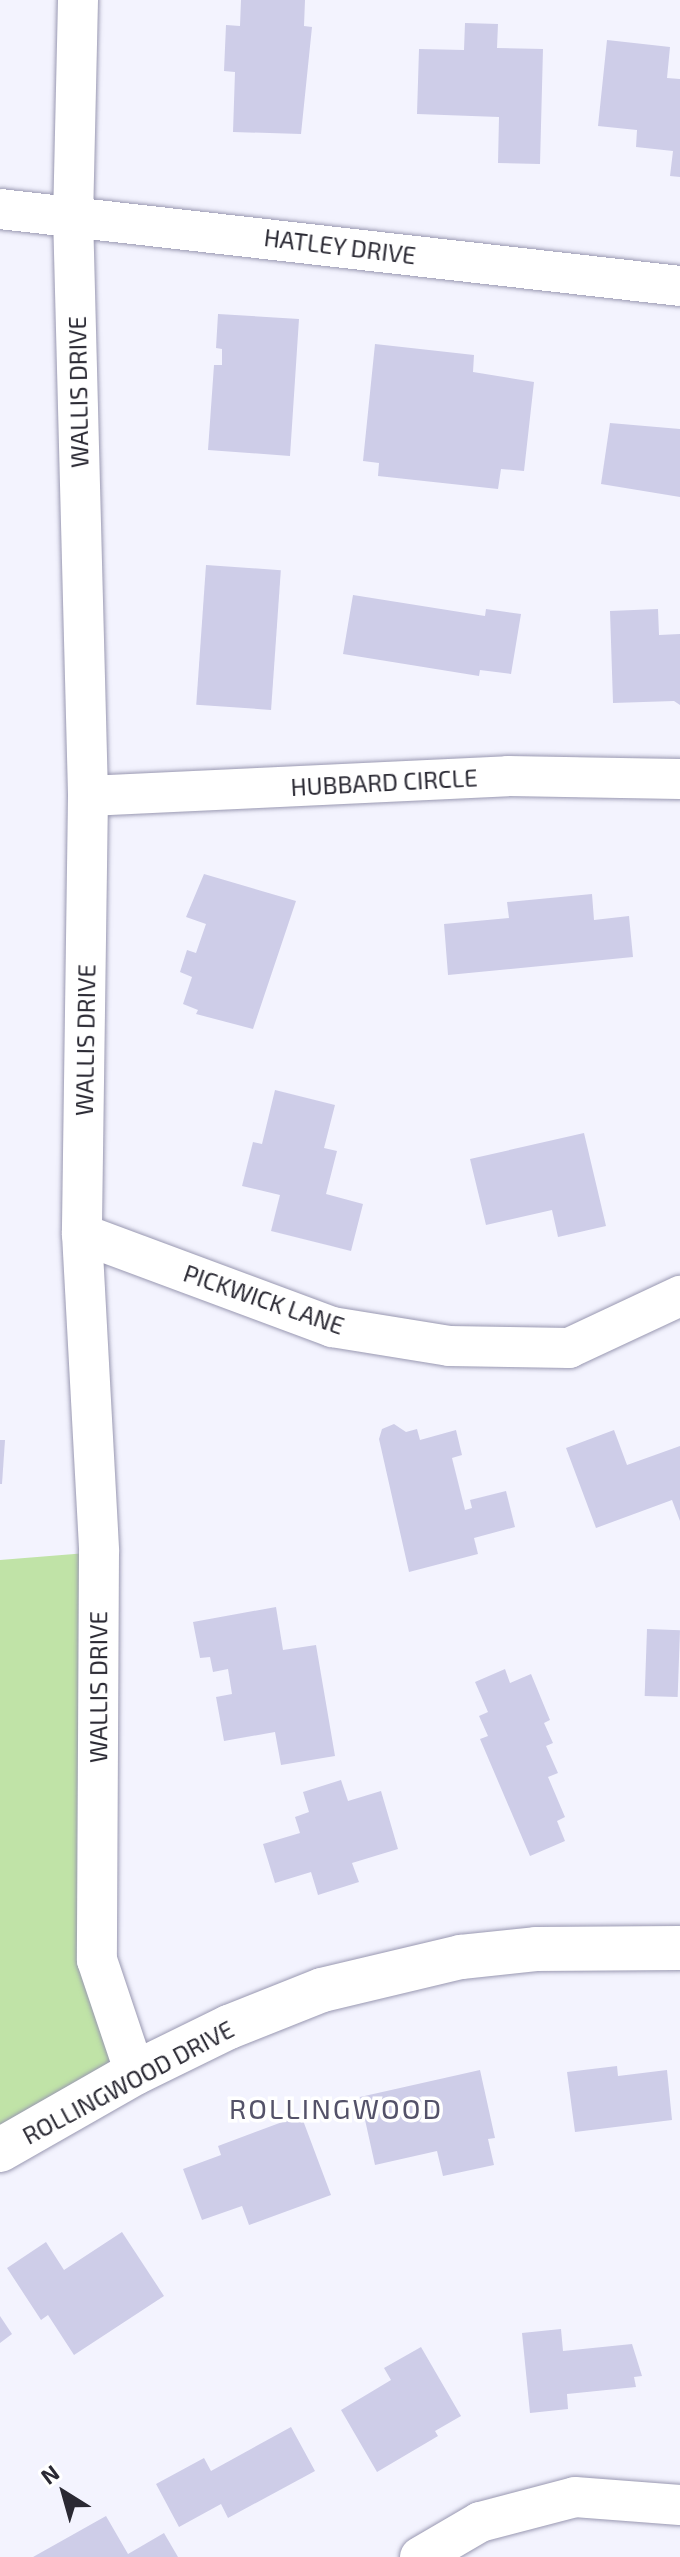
<!DOCTYPE html>
<style>
body{margin:0}
#map{position:relative;width:680px;height:2557px;overflow:hidden;background:#f3f3fe;font-family:"Exo 2",sans-serif}
div>[style]{position:absolute}
[style*='--x']{left:calc(var(--x)*1px);top:calc(var(--y)*1px);width:calc(var(--w)*1px);rotate:calc(var(--a)*1deg)}
.green>*{inset:0;background:#c0e3a7}
.building>*{inset:0;background:#cecde8;transform-origin:0 0}
.roads{filter:drop-shadow(0 0 2px #9998b1) drop-shadow(0 0 2px #9998b1)}
.minor>*{height:40px;margin:-20px;padding:0 20px;transform-origin:20px;border-radius:20px;background:#fff}
.tertiary>*{height:44px;margin:-22px;padding:0 22px;transform-origin:22px;border-radius:22px;background:#fff}
span{translate:-50% -50%;white-space:nowrap;text-align:center;line-height:1.15;-webkit-text-stroke:7px #fff;paint-order:stroke}
.street-label{font-size:24px;color:#2a2933}
.quarter-label{font-size:28px;color:#545269;letter-spacing:2px}
.north{position:absolute;left:24px;top:2453px;width:80px;height:80px;-webkit-text-stroke:6px #fff;paint-order:stroke;rotate:323deg;font-size:22px;font-weight:700;line-height:32px;text-align:center;color:#2a2933}
.north::after{content:'';display:block;margin:auto;width:28px;height:36px;background:#2a2933;clip-path:polygon(50% 0,100% 100%,50% 72%,0 100%)}
</style>
<div id="map">
<div class="green">
<i style="clip-path:polygon(99px 1552px,97px 1960px,135px 2073px,0 2150px,0 1560px)"></i>
</div>
<div class="building">
<i style="clip-path:polygon(241px 0,305px 0,304px 26px,312px 27px,301px 134px,233px 132px,235px 72px,224px 71px,226px 25px,240px 26px)"></i>
<i style="clip-path:polygon(465px 23px,498px 24px,497px 48px,543px 49px,540px 164px,498px 163px,499px 117px,417px 114px,419px 49px,464px 50px)"></i>
<i style="clip-path:polygon(607px 40px,670px 47px,667px 78px,680px 79px,680px 177px,670px 176px,673px 151px,636px 147px,637px 130px,598px 126px)"></i>
<i style="clip-path:polygon(218px 314px,299px 319px,290px 456px,208px 450px,214px 365px,222px 365px,222px 349px,216px 348px)"></i>
<i style="clip-path:polygon(375px 344px,474px 355px,473px 372px,534px 382px,524px 471px,501px 469px,498px 489px,378px 476px,379px 463px,363px 461px)"></i>
<i style="clip-path:polygon(610px 423px,680px 429px,680px 497px,601px 484px)"></i>
<i style="left:206px;top:565px;width:75px;height:140px;rotate:4deg"></i>
<i style="clip-path:polygon(353px 595px,485px 616px,486px 609px,521px 614px,511px 674px,480px 670px,479px 676px,343px 654px)"></i>
<i style="clip-path:polygon(658px 609px,659px 635px,680px 634px,680px 705px,674px 701px,613px 703px,610px 611px)"></i>
<i style="clip-path:polygon(204px 874px,296px 901px,253px 1029px,196px 1014px,198px 1010px,183px 1004px,192px 977px,180px 972px,187px 950px,196px 953px,206px 924px,186px 917px)"></i>
<i style="clip-path:polygon(592px 894px,594px 920px,629px 916px,633px 957px,448px 975px,444px 924px,509px 918px,507px 902px)"></i>
<i style="clip-path:polygon(275px 1090px,335px 1105px,324px 1148px,337px 1151px,326px 1194px,363px 1204px,351px 1251px,271px 1231px,280px 1195px,242px 1186px,253px 1142px,262px 1144px)"></i>
<i style="clip-path:polygon(584px 1133px,606px 1226px,558px 1237px,552px 1210px,486px 1225px,470px 1159px)"></i>
<i style="clip-path:polygon(394px 1424px,406px 1432px,417px 1429px,420px 1440px,456px 1430px,462px 1455px,452px 1458px,465px 1510px,472px 1508px,470px 1500px,506px 1491px,515px 1527px,474px 1538px,478px 1554px,409px 1572px,379px 1439px,382px 1429px)"></i>
<i style="clip-path:polygon(614px 1430px,627px 1465px,680px 1446px,680px 1521px,672px 1500px,596px 1528px,566px 1448px)"></i>
<i style="clip-path:polygon(0 1440px,5px 1440px,2px 1484px,0 1484px)"></i>
<i style="clip-path:polygon(276px 1607px,283px 1650px,316px 1645px,335px 1756px,281px 1765px,275px 1732px,224px 1741px,216px 1697px,232px 1694px,228px 1669px,213px 1672px,210px 1657px,200px 1658px,193px 1622px)"></i>
<i style="left:647px;top:1629px;width:33px;height:67px;rotate:2deg"></i>
<i style="clip-path:polygon(505px 1669px,510px 1683px,531px 1674px,550px 1720px,544px 1723px,553px 1743px,546px 1746px,558px 1773px,548px 1777px,565px 1817px,557px 1821px,565px 1841px,530px 1856px,480px 1739px,488px 1736px,479px 1716px,488px 1712px,475px 1682px)"></i>
<i style="clip-path:polygon(341px 1780px,348px 1801px,381px 1791px,398px 1849px,352px 1863px,359px 1882px,318px 1895px,311px 1872px,275px 1883px,263px 1844px,300px 1833px,295px 1817px,309px 1812px,303px 1792px)"></i>
<i style="clip-path:polygon(617px 2066px,618px 2076px,667px 2070px,672px 2120px,575px 2132px,567px 2072px)"></i>
<i style="clip-path:polygon(480px 2070px,495px 2138px,488px 2139px,494px 2165px,443px 2176px,437px 2151px,375px 2165px,360px 2097px)"></i>
<i style="clip-path:polygon(301px 2115px,331px 2195px,249px 2225px,242px 2206px,202px 2220px,183px 2169px,221px 2155px,218px 2146px)"></i>
<i style="clip-path:polygon(122px 2232px,164px 2296px,74px 2355px,48px 2315px,41px 2320px,7px 2268px,46px 2242px,64px 2270px)"></i>
<i style="clip-path:polygon(0 2316px,12px 2334px,0 2343px)"></i>
<i style="clip-path:polygon(561px 2329px,563px 2351px,632px 2344px,642px 2376px,634px 2377px,636px 2387px,567px 2394px,568px 2409px,530px 2413px,522px 2333px)"></i>
<i style="clip-path:polygon(421px 2347px,461px 2416px,435px 2431px,438px 2436px,377px 2472px,341px 2410px,391px 2380px,384px 2368px)"></i>
<i style="clip-path:polygon(291px 2427px,315px 2471px,228px 2518px,221px 2504px,179px 2527px,156px 2484px,204px 2458px,211px 2471px)"></i>
<i style="clip-path:polygon(106px 2516px,128px 2554px,164px 2533px,178px 2557px,33px 2557px)"></i>
</div>
<div class="roads">
<div class="minor">
<i style="--x:78;--y:0;--w:214;--a:91.3"></i>
<i style="--x:73;--y:214;--w:582;--a:88.52"></i>
<i style="--x:88;--y:796;--w:438;--a:90.8"></i>
<i style="--x:82;--y:1234;--w:318;--a:86.9"></i>
<i style="--x:99;--y:1552;--w:408;--a:90.3"></i>
<i style="--x:97;--y:1960;--w:119;--a:71.4"></i>
<i style="--x:0;--y:209;--w:684;--a:6.46"></i>
<i style="--x:88;--y:796;--w:420;--a:-2.7"></i>
<i style="--x:508;--y:776;--w:172;--a:1"></i>
<i style="--x:82;--y:1234;--w:267;--a:20.4"></i>
<i style="--x:332;--y:1327;--w:119;--a:9.2"></i>
<i style="--x:449;--y:1346;--w:120;--a:1"></i>
<i style="--x:569;--y:1348;--w:123;--a:-25.1"></i>
<i style="--x:420;--y:2557;--w:69;--a:-30.3"></i>
<i style="--x:480;--y:2522;--w:98;--a:-14.7"></i>
<i style="--x:575;--y:2497;--w:105;--a:4.4"></i>
</div>
<div class="tertiary">
<i style="--x:0;--y:2150;--w:155;--a:-29.7"></i>
<i style="--x:135;--y:2073;--w:105;--a:-26.1"></i>
<i style="--x:229;--y:2027;--w:100;--a:-21.7"></i>
<i style="--x:322;--y:1990;--w:143;--a:-13.4"></i>
<i style="--x:461;--y:1957;--w:75;--a:-6.1"></i>
<i style="--x:536;--y:1949;--w:144;--a:-0.4"></i>
</div>
</div>
<div class="street-label">
<span style="left:340px;top:246px;rotate:7deg">HATLEY DRIVE</span>
<span style="left:78px;top:392px;rotate:-91deg">WALLIS DRIVE</span>
<span style="left:384px;top:782px;rotate:-3deg">HUBBARD CIRCLE</span>
<span style="left:85px;top:1040px;rotate:-89deg">WALLIS DRIVE</span>
<span style="left:264px;top:1299px;rotate:19deg">PICKWICK LANE</span>
<span style="left:98px;top:1687px;rotate:-90deg">WALLIS DRIVE</span>
<span style="left:128px;top:2082px;rotate:-28deg">ROLLINGWOOD DRIVE</span>
</div>
<div class="quarter-label">
<span style="left:336px;top:2108px">ROLLINGWOOD</span>
</div>
<div class="north">N</div>
</div>
